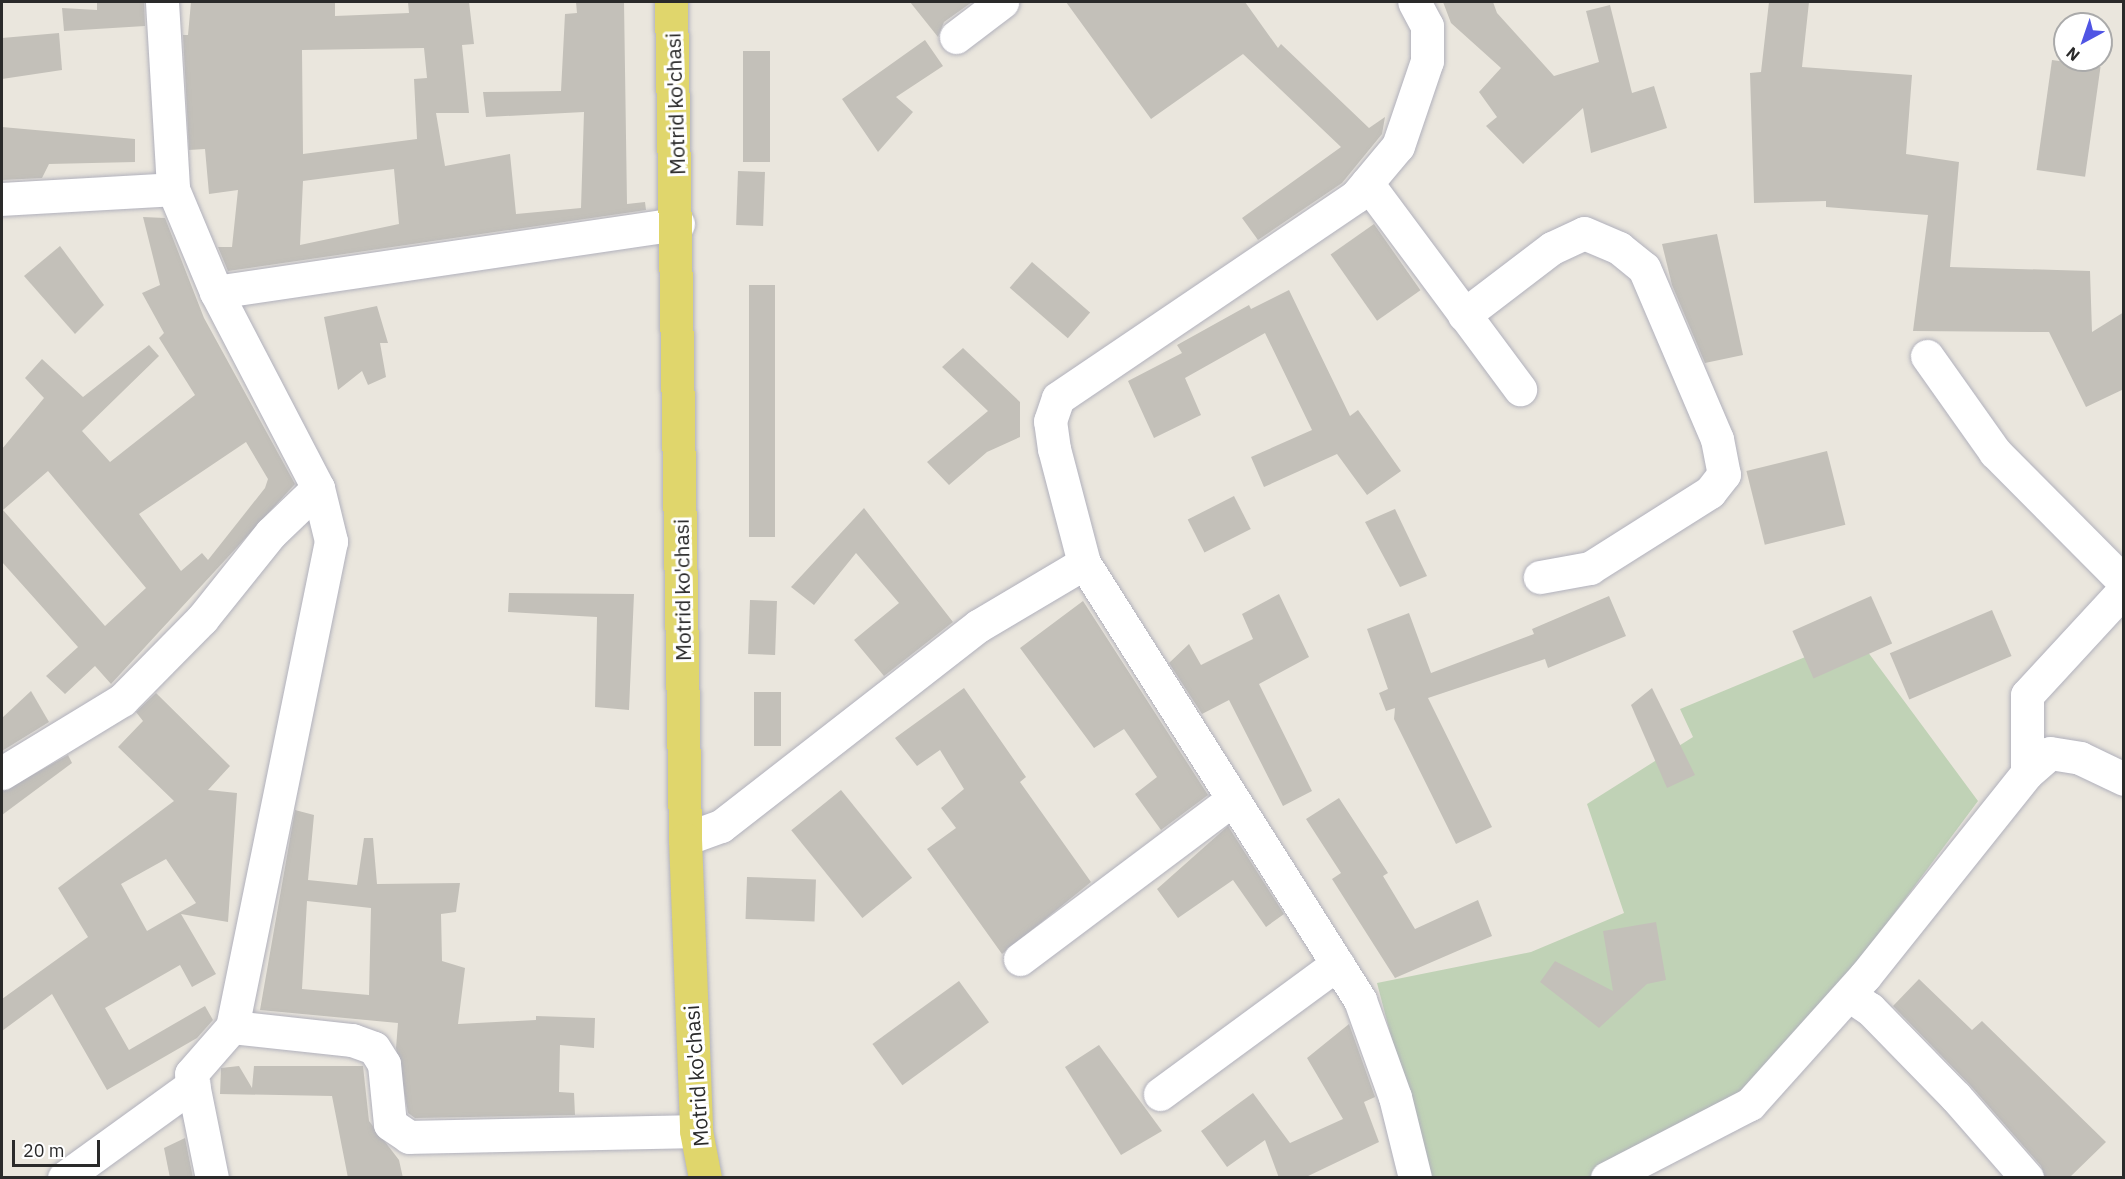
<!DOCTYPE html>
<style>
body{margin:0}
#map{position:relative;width:2125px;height:1179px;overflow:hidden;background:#eae6dd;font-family:"IBM Plex Sans",sans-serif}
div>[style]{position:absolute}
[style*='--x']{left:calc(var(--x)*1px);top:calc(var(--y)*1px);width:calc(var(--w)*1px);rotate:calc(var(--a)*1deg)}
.cemetery>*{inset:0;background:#c0d2b6}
.building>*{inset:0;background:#c3c0b9;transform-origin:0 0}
.roads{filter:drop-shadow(0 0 2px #b1b1bc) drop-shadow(0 0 2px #b1b1bc)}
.minor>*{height:33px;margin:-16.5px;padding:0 16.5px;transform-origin:16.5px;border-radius:16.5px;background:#fff}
.major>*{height:33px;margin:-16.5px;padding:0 16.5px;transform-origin:16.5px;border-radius:16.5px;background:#e0d66c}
span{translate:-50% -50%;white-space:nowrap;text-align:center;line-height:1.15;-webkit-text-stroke:6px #fff;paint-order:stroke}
.street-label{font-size:21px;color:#2a2a2a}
.frame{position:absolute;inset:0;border:3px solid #2a2a2a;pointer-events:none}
.north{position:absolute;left:2053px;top:12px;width:60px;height:60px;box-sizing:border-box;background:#fff;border:2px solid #aaa;border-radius:50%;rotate:220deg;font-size:16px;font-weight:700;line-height:24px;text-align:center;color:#2a2a2a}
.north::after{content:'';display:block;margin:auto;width:21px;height:27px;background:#5055e4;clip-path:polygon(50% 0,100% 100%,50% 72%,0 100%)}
.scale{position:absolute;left:12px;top:1140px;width:88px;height:27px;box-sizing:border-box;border:3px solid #2a2a2a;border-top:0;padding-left:8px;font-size:18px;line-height:21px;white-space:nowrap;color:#2a2a2a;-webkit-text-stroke:4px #fff;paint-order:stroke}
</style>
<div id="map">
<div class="cemetery">
<i style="clip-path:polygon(1856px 636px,1978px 801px,1820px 1013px,1736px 1103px,1602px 1177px,1428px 1177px,1377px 983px,1531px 952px,1624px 913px,1587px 804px,1693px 737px,1680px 709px)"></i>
</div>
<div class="building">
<i style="clip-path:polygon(97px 2px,144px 2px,145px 26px,64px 31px,62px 8px,97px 10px)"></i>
<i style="clip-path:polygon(evenodd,191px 2px,335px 2px,335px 16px,409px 13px,408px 2px,469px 2px,474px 44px,462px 45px,469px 113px,436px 113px,445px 166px,510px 154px,516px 214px,581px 208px,584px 112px,486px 117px,483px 92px,561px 91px,565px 14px,577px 13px,576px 2px,624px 2px,627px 204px,645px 202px,646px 210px,228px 271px,218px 247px,232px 247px,238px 190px,209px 194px,205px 149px,189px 150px,183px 35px,188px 35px,191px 2px,424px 48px,427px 78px,414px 79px,417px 139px,303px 154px,302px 50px,424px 48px,191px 2px,394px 169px,399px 224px,300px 245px,303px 181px,394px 169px)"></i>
<i style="clip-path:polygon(910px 2px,972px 2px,944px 22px,938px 37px)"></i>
<i style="clip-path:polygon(1066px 2px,1245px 2px,1278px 48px,1281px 44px,1369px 128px,1385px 117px,1382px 134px,1342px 183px,1258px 240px,1242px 218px,1341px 147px,1243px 54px,1151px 119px)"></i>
<i style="clip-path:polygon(1443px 2px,1493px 2px,1497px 13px,1554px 76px,1599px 62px,1586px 11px,1610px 5px,1632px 93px,1654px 86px,1667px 128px,1591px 153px,1583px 108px,1523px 164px,1486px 126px,1497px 117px,1479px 92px,1501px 68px,1451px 23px)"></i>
<i style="clip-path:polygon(1769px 2px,1809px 2px,1802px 67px,1912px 75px,1906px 154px,1959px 162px,1950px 267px,2090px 271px,2092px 332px,2124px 312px,2124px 389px,2086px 407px,2049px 332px,1913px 331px,1928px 215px,1826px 207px,1826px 201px,1754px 203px,1750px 73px,1761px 72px)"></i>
<i style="clip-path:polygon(59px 33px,62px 70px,2px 79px,2px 38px)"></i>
<i style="clip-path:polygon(925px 40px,943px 66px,896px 97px,913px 112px,878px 152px,842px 99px)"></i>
<i style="left:743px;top:51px;width:27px;height:111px"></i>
<i style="left:2052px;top:60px;width:49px;height:111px;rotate:8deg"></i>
<i style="clip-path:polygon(2px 127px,135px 139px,135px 162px,49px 164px,42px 178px,2px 180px)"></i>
<i style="left:738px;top:171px;width:27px;height:54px;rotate:2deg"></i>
<i style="clip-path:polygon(evenodd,143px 217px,165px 218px,204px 318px,295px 484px,111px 684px,95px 666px,65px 694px,46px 676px,78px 647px,2px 562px,2px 449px,44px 398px,25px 378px,42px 359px,83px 397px,149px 345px,159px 356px,82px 431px,110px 462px,195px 395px,159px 338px,164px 333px,142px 293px,160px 285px,143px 217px,246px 442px,268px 479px,265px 488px,208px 560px,202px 553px,181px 571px,139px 514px,246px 442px,143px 217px,48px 471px,146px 588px,105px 626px,3px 510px,48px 471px)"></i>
<i style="left:1374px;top:224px;width:81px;height:53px;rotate:55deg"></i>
<i style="clip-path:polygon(1717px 234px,1743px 355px,1705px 363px,1672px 285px,1662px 244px)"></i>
<i style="clip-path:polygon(60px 246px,104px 305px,75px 334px,24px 276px)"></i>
<i style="left:1032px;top:262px;width:77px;height:34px;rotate:41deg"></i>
<i style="left:749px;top:285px;width:26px;height:252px"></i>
<i style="clip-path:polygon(1289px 290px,1350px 416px,1358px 410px,1401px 471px,1367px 495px,1337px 454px,1264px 487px,1251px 457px,1312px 430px,1265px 333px,1185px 378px,1201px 415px,1154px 438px,1128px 381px,1182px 353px,1177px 345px,1249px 305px,1251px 309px)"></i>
<i style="clip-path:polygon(377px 306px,388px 343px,380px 343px,386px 377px,368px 385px,362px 371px,338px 390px,324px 317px)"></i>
<i style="clip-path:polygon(963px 348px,1020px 402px,1020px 437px,987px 452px,949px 485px,927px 462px,988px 411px,942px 367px)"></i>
<i style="left:1827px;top:451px;width:76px;height:83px;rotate:76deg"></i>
<i style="left:1234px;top:496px;width:37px;height:52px;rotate:63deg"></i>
<i style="clip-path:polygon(864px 508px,953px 622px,884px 676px,854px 640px,899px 603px,856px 553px,814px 605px,791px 587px)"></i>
<i style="clip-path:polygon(1395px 509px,1427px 576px,1400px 587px,1365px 522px)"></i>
<i style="clip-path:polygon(509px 593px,634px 594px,629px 710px,595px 707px,597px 617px,508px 612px)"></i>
<i style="clip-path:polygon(1279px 594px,1309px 657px,1259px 684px,1312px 791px,1283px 806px,1229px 700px,1202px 714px,1169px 663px,1189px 644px,1201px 665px,1253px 639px,1242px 614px)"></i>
<i style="clip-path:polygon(1609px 596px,1626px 636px,1548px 668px,1545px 659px,1428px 698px,1492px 827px,1456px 844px,1394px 719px,1395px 708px,1386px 711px,1379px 693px,1388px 689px,1367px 629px,1409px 613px,1431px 673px,1534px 634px,1532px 629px)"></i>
<i style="left:1871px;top:596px;width:52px;height:86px;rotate:66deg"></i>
<i style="left:750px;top:600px;width:27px;height:54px;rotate:2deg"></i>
<i style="clip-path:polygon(1083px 601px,1208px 795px,1161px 830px,1135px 794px,1157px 777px,1124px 729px,1094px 748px,1020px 648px)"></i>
<i style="left:1992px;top:610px;width:50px;height:111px;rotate:67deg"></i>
<i style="clip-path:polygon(964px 688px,1026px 777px,1020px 782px,1091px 882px,1002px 954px,927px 849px,956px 828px,941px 808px,964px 789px,940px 750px,917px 766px,895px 738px)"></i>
<i style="clip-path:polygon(1652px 688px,1695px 775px,1667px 788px,1631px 705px)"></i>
<i style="clip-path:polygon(31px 691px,49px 722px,2px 751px,2px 718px)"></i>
<i style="left:754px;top:692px;width:27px;height:54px"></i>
<i style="clip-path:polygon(evenodd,156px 693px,230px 766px,208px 790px,237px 793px,228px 922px,181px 914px,216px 974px,192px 987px,180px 965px,105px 1008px,129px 1050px,205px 1006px,213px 1020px,197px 1038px,107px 1090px,52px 994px,2px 1031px,2px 999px,88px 937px,58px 888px,174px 801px,118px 747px,143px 721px,136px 712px,156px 693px,166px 859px,196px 903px,147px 931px,121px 884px,166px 859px)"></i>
<i style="clip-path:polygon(68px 755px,72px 763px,2px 815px,2px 792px)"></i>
<i style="left:841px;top:790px;width:113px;height:64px;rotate:51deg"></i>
<i style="clip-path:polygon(1339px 798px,1388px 873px,1383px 876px,1415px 929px,1478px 900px,1492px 936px,1395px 978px,1332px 879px,1341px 873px,1306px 819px)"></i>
<i style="clip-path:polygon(evenodd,295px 810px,314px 815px,308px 880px,357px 885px,364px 838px,373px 838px,377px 884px,460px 883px,456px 912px,441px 914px,442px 961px,465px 968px,458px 1024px,536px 1020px,536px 1016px,595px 1018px,594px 1048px,560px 1045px,559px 1092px,574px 1093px,575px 1115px,415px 1118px,408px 1113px,396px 1048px,398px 1023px,260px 1010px,295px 810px,307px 901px,371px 908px,369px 995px,302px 989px,307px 901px)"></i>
<i style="clip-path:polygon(1228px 826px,1284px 914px,1266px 927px,1233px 880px,1178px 918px,1157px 889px)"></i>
<i style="left:747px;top:877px;width:69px;height:42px;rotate:2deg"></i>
<i style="clip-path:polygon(1656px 922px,1666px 980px,1647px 984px,1599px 1028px,1540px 982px,1555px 961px,1613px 991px,1603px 931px)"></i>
<i style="clip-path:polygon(1919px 979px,1972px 1030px,1982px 1021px,2106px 1142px,2069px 1178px,2045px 1178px,2041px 1166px,1970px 1085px,1893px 1006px)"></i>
<i style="left:959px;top:981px;width:51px;height:107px;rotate:54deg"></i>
<i style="clip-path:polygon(1349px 1024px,1375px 1097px,1364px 1102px,1379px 1142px,1304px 1178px,1279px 1178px,1265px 1140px,1227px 1167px,1201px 1131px,1253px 1093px,1290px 1143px,1343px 1119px,1307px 1058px)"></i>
<i style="clip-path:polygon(1099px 1045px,1162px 1131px,1121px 1155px,1065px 1067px)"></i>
<i style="clip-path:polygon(239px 1066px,252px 1088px,254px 1066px,363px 1066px,369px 1121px,399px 1160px,403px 1178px,348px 1178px,332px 1096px,220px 1094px,221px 1068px)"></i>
<i style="clip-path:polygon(185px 1138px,193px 1178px,170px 1178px,164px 1148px)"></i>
</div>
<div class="roads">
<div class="minor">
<i style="--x:162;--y:2;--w:187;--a:86.6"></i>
<i style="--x:173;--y:189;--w:112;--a:67.3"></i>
<i style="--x:216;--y:292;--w:221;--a:62.5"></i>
<i style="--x:318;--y:488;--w:55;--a:76.2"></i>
<i style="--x:331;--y:541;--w:496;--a:101.5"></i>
<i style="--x:232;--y:1027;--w:62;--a:131.1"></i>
<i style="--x:191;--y:1074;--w:106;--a:78.6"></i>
<i style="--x:956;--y:37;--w:58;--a:-37.3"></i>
<i style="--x:1367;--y:183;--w:257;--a:53.4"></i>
<i style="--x:2;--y:199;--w:171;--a:-3.3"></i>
<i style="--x:216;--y:292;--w:467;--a:-8.4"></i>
<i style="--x:1464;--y:315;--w:111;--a:-37.3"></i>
<i style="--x:1552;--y:248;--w:35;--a:-25"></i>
<i style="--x:1584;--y:233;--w:38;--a:23"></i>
<i style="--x:1619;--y:248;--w:32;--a:39"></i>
<i style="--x:1644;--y:268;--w:186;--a:66.9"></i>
<i style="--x:1717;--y:439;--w:36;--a:79"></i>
<i style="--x:1724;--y:474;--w:23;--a:128"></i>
<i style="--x:1710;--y:492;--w:142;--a:147.7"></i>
<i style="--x:1590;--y:568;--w:51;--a:169.8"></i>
<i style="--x:1927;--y:356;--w:118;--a:54.7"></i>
<i style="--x:1995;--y:452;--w:183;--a:45.2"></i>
<i style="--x:1084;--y:563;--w:517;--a:57.72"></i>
<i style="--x:1360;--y:1000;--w:103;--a:70.2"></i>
<i style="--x:1395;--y:1097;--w:83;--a:76.1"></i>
<i style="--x:2;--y:773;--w:140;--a:-31.3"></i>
<i style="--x:122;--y:700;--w:114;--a:-45.4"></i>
<i style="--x:202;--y:619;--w:110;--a:-51.3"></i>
<i style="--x:271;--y:533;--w:65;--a:-43.8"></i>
<i style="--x:2027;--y:773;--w:78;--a:-90"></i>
<i style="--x:2027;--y:695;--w:143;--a:-47.3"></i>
<i style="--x:685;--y:839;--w:38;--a:-20"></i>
<i style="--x:721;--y:826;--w:326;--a:-37.9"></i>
<i style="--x:978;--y:626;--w:123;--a:-30.7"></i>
<i style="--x:1084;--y:563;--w:118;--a:-104.7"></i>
<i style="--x:1054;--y:449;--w:28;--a:-98"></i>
<i style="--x:1050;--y:421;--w:24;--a:-71"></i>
<i style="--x:1058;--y:398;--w:360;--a:-34.1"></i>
<i style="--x:1356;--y:196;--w:65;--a:-50"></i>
<i style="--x:1398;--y:146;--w:90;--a:-71.2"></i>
<i style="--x:1427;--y:61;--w:35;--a:-90"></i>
<i style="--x:1427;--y:26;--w:27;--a:-118"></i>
<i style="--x:1020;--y:959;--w:265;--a:-36.9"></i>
<i style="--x:1849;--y:995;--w:25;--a:34"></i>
<i style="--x:1870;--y:1009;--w:123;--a:45.7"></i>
<i style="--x:1956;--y:1097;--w:108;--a:48.8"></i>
<i style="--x:232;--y:1027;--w:121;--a:6.2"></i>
<i style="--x:352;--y:1040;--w:23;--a:20"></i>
<i style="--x:374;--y:1048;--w:19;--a:58"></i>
<i style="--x:384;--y:1064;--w:60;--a:84.3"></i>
<i style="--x:390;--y:1124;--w:23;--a:34"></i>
<i style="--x:409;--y:1137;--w:287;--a:-1.2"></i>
<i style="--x:1160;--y:1094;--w:220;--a:-36.3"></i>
<i style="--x:64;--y:1178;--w:160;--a:-35.9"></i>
<i style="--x:1607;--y:1178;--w:161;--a:-27.4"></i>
<i style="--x:1750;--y:1104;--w:172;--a:-48.1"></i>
<i style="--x:1865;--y:976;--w:260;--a:-51.4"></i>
<i style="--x:2027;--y:773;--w:30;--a:-41"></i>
<i style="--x:2050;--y:753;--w:30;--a:9"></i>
<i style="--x:2080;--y:758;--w:49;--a:25.5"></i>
</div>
<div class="major">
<i style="--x:671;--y:2;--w:837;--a:89.04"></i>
<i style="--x:685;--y:839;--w:292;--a:87.8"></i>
<i style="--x:696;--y:1131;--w:48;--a:79.2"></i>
</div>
</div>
<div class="street-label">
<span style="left:675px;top:104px;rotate:-92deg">Motrid ko'chasi</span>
<span style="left:682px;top:590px;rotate:-91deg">Motrid ko'chasi</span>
<span style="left:696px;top:1076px;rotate:-94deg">Motrid ko'chasi</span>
</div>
<div class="frame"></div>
<div class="north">N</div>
<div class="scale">20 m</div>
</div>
